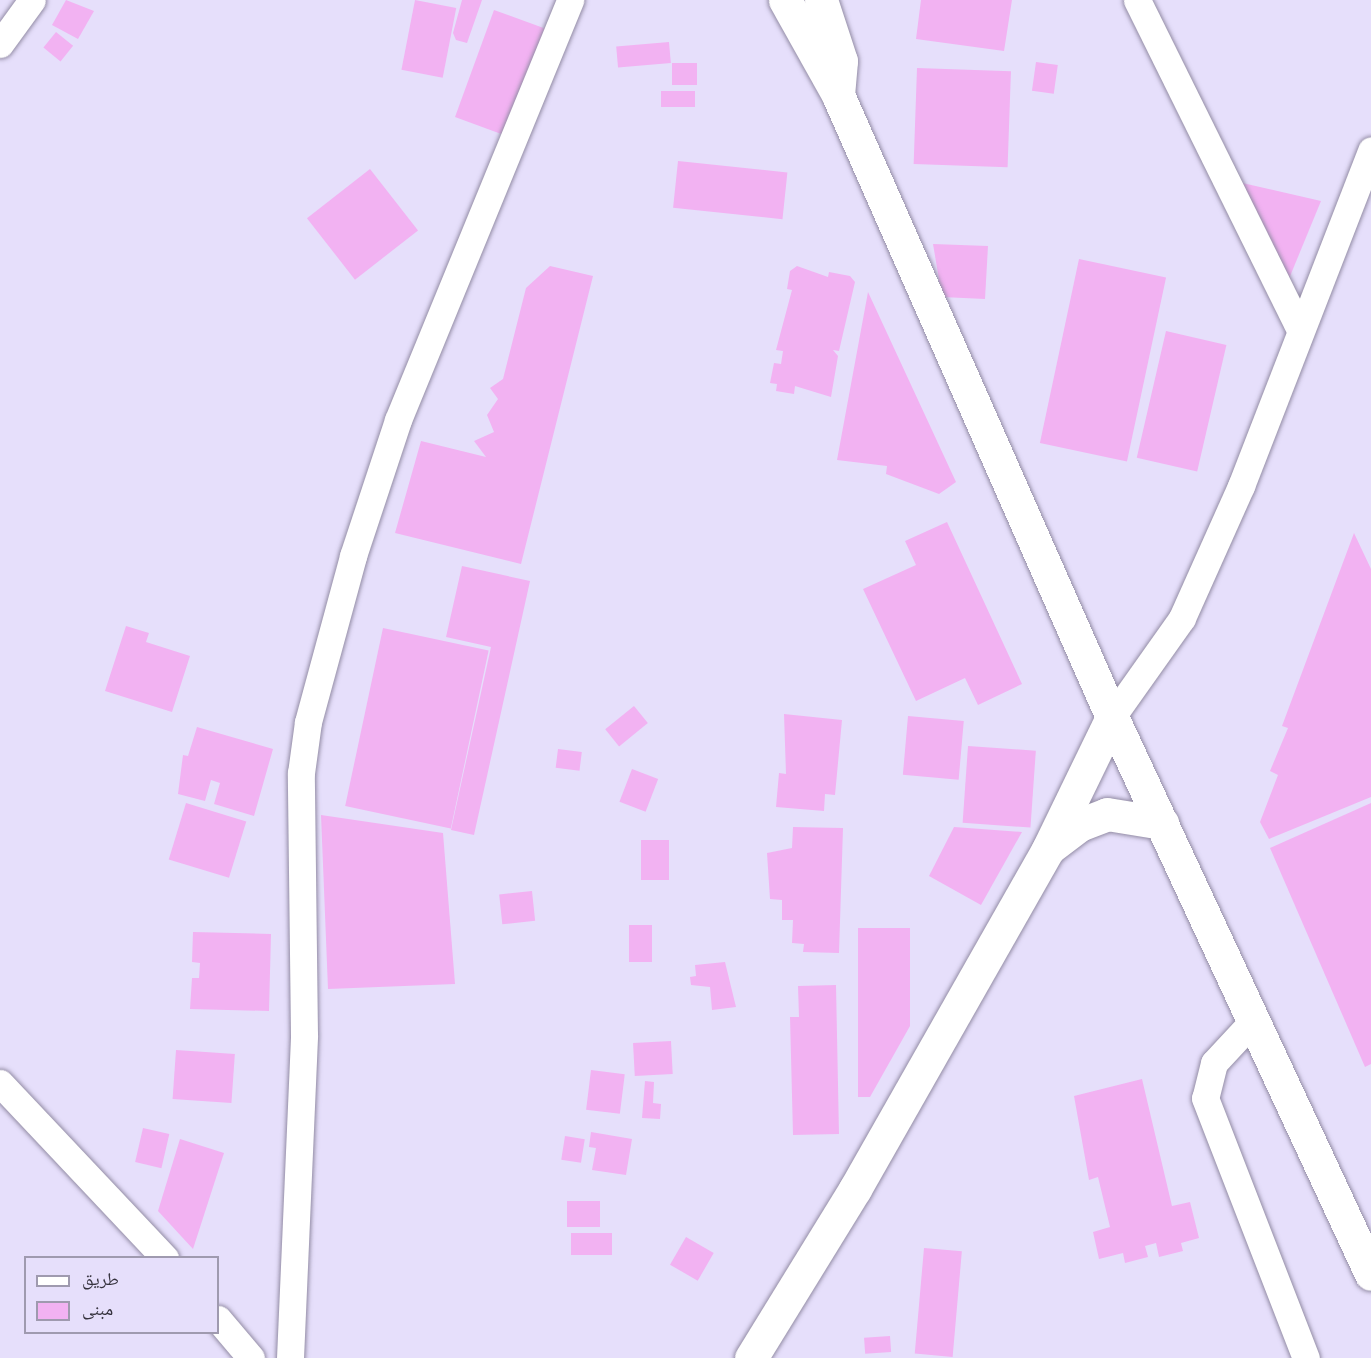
<!DOCTYPE html>
<meta charset="utf-8">
<style>
body{margin:0}
#map{position:relative;width:1371px;height:1358px;overflow:hidden;background:#e6dffb;font-family:"Archivo Narrow","Noto Naskh Arabic",sans-serif}
div>[style]{position:absolute}
[style*='--x']{left:calc(var(--x)*1px);top:calc(var(--y)*1px);width:calc(var(--w)*1px);rotate:calc(var(--a)*1deg)}
.building>*{inset:0;background:#f2b2f2;transform-origin:0 0}
.roads{filter:drop-shadow(0 0 2px #938ca5) drop-shadow(0 0 2px #938ca5)}
.street>*{height:27px;margin:-13.5px;padding:0 13.5px;transform-origin:13.5px;border-radius:13.5px;background:#fff}
.secondary>*{height:33px;margin:-16.5px;padding:0 16.5px;transform-origin:16.5px;border-radius:16.5px;background:#fff}
span{translate:-50% -50%;white-space:nowrap;text-align:center;line-height:1.15;-webkit-text-stroke:4.5px #e6dffb;paint-order:stroke}
.legend{position:absolute;left:24px;top:1256px;width:195px;height:78px;box-sizing:border-box;background:#e6dffb;border:2px solid #9f9aaf;margin:0;padding:8px 10px;list-style:none;font-size:18px;color:#35323d}
.legend li{display:flex;align-items:center;gap:12px;height:30px}
.legend b{width:30px;border:2px solid #9f9aaf}
</style>
<div id="map">
<div class="building">
<i style="clip-path:polygon(66px 0,94px 11px,78px 39px,52px 25px)"></i>
<i style="left:415px;top:0;width:42px;height:71px;rotate:11deg"></i>
<i style="clip-path:polygon(462px 0,482px 0,467px 43px,456px 40px,453px 33px)"></i>
<i style="clip-path:polygon(921px 0,1012px 0,1004px 51px,916px 39px)"></i>
<i style="left:494px;top:10px;width:55px;height:114px;rotate:20deg"></i>
<i style="left:56px;top:32px;width:22px;height:20px;rotate:39deg"></i>
<i style="left:669px;top:42px;width:21px;height:53px;rotate:85deg"></i>
<i style="left:1036px;top:62px;width:22px;height:29px;rotate:8deg"></i>
<i style="left:672px;top:63px;width:25px;height:22px"></i>
<i style="left:917px;top:68px;width:94px;height:96px;rotate:2deg"></i>
<i style="left:661px;top:91px;width:34px;height:16px"></i>
<i style="left:678px;top:161px;width:110px;height:47px;rotate:6deg"></i>
<i style="left:370px;top:169px;width:78px;height:80px;rotate:52deg"></i>
<i style="clip-path:polygon(1238px 182px,1321px 201px,1286px 286px)"></i>
<i style="clip-path:polygon(933px 244px,988px 246px,985px 299px,942px 297px)"></i>
<i style="left:1079px;top:259px;width:89px;height:188px;rotate:12deg"></i>
<i style="clip-path:polygon(550px 266px,593px 276px,521px 564px,395px 533px,421px 441px,486px 457px,474px 441px,494px 432px,487px 415px,498px 399px,490px 388px,503px 379px,526px 288px)"></i>
<i style="clip-path:polygon(797px 266px,828px 277px,829px 272px,850px 276px,855px 282px,839px 351px,833px 350px,838px 356px,831px 397px,795px 386px,794px 394px,776px 391px,777px 384px,770px 383px,774px 363px,781px 364px,783px 351px,776px 350px,792px 290px,787px 289px,790px 271px)"></i>
<i style="clip-path:polygon(868px 292px,956px 482px,939px 494px,886px 474px,887px 466px,837px 460px)"></i>
<i style="left:1166px;top:331px;width:62px;height:130px;rotate:13deg"></i>
<i style="clip-path:polygon(947px 522px,1022px 684px,978px 705px,965px 678px,916px 701px,863px 589px,916px 565px,905px 541px)"></i>
<i style="clip-path:polygon(1354px 533px,1371px 569px,1371px 797px,1269px 839px,1260px 822px,1278px 775px,1270px 771px,1288px 728px,1282px 726px)"></i>
<i style="clip-path:polygon(462px 566px,530px 581px,474px 835px,451px 830px,491px 647px,446px 637px)"></i>
<i style="clip-path:polygon(126px 626px,149px 633px,146px 642px,190px 656px,172px 712px,105px 691px)"></i>
<i style="left:383px;top:628px;width:108px;height:182px;rotate:12deg"></i>
<i style="left:634px;top:706px;width:22px;height:37px;rotate:51deg"></i>
<i style="clip-path:polygon(784px 714px,842px 720px,835px 795px,825px 794px,824px 811px,776px 807px,779px 773px,786px 774px)"></i>
<i style="left:908px;top:716px;width:56px;height:59px;rotate:5deg"></i>
<i style="clip-path:polygon(197px 727px,273px 749px,254px 816px,214px 804px,220px 783px,211px 780px,205px 801px,178px 794px,183px 755px,188px 756px)"></i>
<i style="left:968px;top:746px;width:68px;height:77px;rotate:4deg"></i>
<i style="left:558px;top:749px;width:24px;height:19px;rotate:7deg"></i>
<i style="left:632px;top:769px;width:28px;height:35px;rotate:21deg"></i>
<i style="left:186px;top:803px;width:63px;height:59px;rotate:17deg"></i>
<i style="clip-path:polygon(1371px 803px,1371px 1064px,1365px 1067px,1270px 848px)"></i>
<i style="clip-path:polygon(321px 815px,443px 833px,455px 984px,328px 989px)"></i>
<i style="clip-path:polygon(793px 827px,843px 828px,839px 953px,803px 952px,804px 944px,792px 943px,793px 920px,782px 920px,782px 900px,770px 899px,767px 853px,792px 848px)"></i>
<i style="clip-path:polygon(954px 827px,1022px 832px,981px 905px,929px 876px)"></i>
<i style="left:641px;top:840px;width:28px;height:40px"></i>
<i style="left:532px;top:891px;width:30px;height:33px;rotate:84deg"></i>
<i style="left:629px;top:925px;width:23px;height:37px"></i>
<i style="clip-path:polygon(858px 928px,910px 928px,910px 1026px,870px 1097px,858px 1097px)"></i>
<i style="clip-path:polygon(193px 932px,271px 934px,269px 1011px,190px 1009px,192px 978px,199px 978px,200px 963px,192px 962px)"></i>
<i style="clip-path:polygon(725px 962px,736px 1007px,712px 1010px,710px 987px,691px 985px,690px 977px,696px 976px,695px 965px)"></i>
<i style="clip-path:polygon(836px 985px,839px 1134px,793px 1135px,790px 1017px,799px 1017px,798px 986px)"></i>
<i style="left:671px;top:1041px;width:33px;height:38px;rotate:87deg"></i>
<i style="left:176px;top:1050px;width:59px;height:49px;rotate:4deg"></i>
<i style="left:591px;top:1070px;width:34px;height:40px;rotate:7deg"></i>
<i style="clip-path:polygon(1142px 1079px,1172px 1206px,1190px 1202px,1199px 1238px,1181px 1243px,1183px 1251px,1159px 1257px,1156px 1243px,1145px 1246px,1148px 1257px,1125px 1263px,1123px 1253px,1099px 1259px,1093px 1232px,1110px 1227px,1098px 1177px,1089px 1180px,1074px 1096px)"></i>
<i style="clip-path:polygon(645px 1081px,654px 1082px,653px 1103px,661px 1104px,660px 1119px,642px 1118px)"></i>
<i style="left:143px;top:1128px;width:27px;height:35px;rotate:13deg"></i>
<i style="clip-path:polygon(591px 1132px,632px 1139px,626px 1175px,592px 1170px,596px 1148px,589px 1147px)"></i>
<i style="left:565px;top:1136px;width:20px;height:24px;rotate:9deg"></i>
<i style="clip-path:polygon(180px 1139px,224px 1153px,193px 1249px,158px 1211px)"></i>
<i style="left:567px;top:1201px;width:33px;height:26px"></i>
<i style="left:612px;top:1233px;width:22px;height:41px;rotate:90deg"></i>
<i style="left:686px;top:1237px;width:32px;height:32px;rotate:30deg"></i>
<i style="left:924px;top:1248px;width:38px;height:106px;rotate:5deg"></i>
<i style="left:890px;top:1336px;width:16px;height:26px;rotate:86deg"></i>
</div>
<div class="roads">
<div class="street">
<i style="--x:1137;--y:0;--w:368;--a:63.7"></i>
<i style="--x:0;--y:44;--w:54;--a:-54"></i>
<i style="--x:1112;--y:717;--w:121;--a:-54.7"></i>
<i style="--x:1182;--y:618;--w:145;--a:-65.9"></i>
<i style="--x:1241;--y:486;--w:360;--a:-68.8"></i>
<i style="--x:1253;--y:1021;--w:57;--a:132.9"></i>
<i style="--x:1214;--y:1063;--w:36;--a:104"></i>
<i style="--x:1205;--y:1098;--w:279;--a:68.8"></i>
<i style="--x:0;--y:1083;--w:241;--a:46.7"></i>
<i style="--x:218;--y:1319;--w:51;--a:49.8"></i>
<i style="--x:290;--y:1358;--w:323;--a:-87.5"></i>
<i style="--x:304;--y:1035;--w:262;--a:-90.7"></i>
<i style="--x:301;--y:773;--w:51;--a:-82.2"></i>
<i style="--x:308;--y:722;--w:172;--a:-74.8"></i>
<i style="--x:353;--y:556;--w:143;--a:-71.7"></i>
<i style="--x:398;--y:420;--w:454;--a:-67.7"></i>
</div>
<div class="secondary">
<i style="--x:785;--y:0;--w:109;--a:60.8"></i>
<i style="--x:838;--y:95;--w:680;--a:66.23"></i>
<i style="--x:1112;--y:717;--w:614;--a:65.06"></i>
<i style="--x:821;--y:0;--w:64;--a:71.8"></i>
<i style="--x:841;--y:61;--w:34;--a:95"></i>
<i style="--x:1049;--y:848;--w:38;--a:-37"></i>
<i style="--x:1079;--y:825;--w:30;--a:-21"></i>
<i style="--x:1107;--y:814;--w:56;--a:9.3"></i>
<i style="--x:751;--y:1358;--w:198;--a:-58.4"></i>
<i style="--x:855;--y:1189;--w:391;--a:-60.4"></i>
<i style="--x:1048;--y:849;--w:147;--a:-64.1"></i>
</div>
</div>
<ul class="legend">
<li><b style="height:8px;background:#fff"></b>طريق</li>
<li><b style="height:16px;background:#f2b2f2"></b>مبنى</li>
</ul>
</div>
